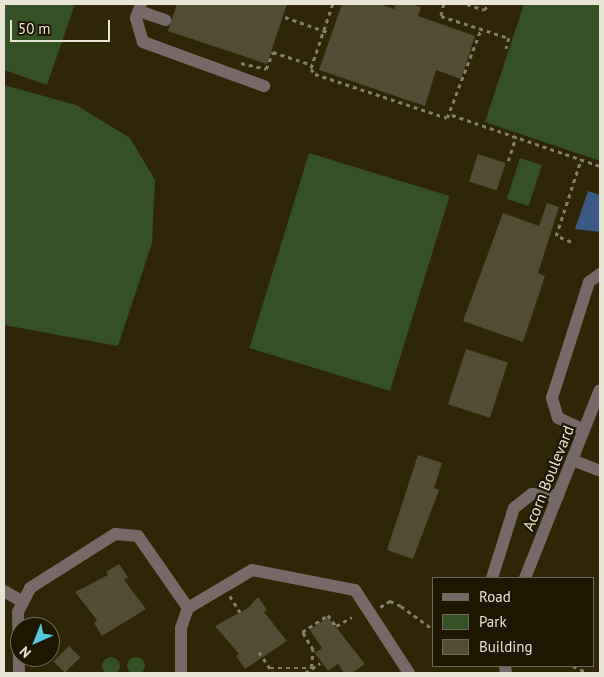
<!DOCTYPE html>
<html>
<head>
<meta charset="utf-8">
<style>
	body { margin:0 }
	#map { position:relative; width:604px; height:677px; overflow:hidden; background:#272109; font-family:"PT Sans",sans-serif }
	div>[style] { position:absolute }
	.built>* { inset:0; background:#2e2606 }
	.green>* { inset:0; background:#365025; transform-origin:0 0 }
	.round { border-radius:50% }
	.water>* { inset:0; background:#3c5984 }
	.building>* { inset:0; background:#534c34; transform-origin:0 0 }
	.path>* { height:2.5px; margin-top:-1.25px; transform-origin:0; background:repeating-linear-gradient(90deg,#847f6c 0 4px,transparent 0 8px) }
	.minor>* { height:12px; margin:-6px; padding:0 6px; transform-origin:6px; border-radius:6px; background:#766968 }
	span { translate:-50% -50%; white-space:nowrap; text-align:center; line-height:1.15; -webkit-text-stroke:4.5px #1d1702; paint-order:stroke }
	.street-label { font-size:16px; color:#e7e3d5 }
	.frame { position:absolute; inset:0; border:5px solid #e7e3d5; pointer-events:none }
	.legend { position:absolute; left:432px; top:577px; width:162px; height:90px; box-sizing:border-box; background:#1d1702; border:1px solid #6e6956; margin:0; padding:6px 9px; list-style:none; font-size:15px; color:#e7e3d5 }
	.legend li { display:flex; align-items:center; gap:10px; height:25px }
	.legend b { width:25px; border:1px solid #6e6956 }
	.north { position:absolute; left:10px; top:617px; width:50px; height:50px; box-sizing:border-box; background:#1d1702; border:1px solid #6e6956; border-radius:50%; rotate:224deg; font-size:14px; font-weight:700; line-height:20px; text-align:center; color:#e7e3d5 }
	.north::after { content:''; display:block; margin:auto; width:18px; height:22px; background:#56c9e1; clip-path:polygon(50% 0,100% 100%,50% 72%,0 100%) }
	.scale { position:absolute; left:10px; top:20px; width:100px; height:22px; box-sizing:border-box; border:2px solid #e7e3d5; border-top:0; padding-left:6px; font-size:15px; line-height:18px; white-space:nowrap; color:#e7e3d5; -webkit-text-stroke:4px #1d1702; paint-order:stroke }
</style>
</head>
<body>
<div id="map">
	<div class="built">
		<div style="clip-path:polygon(evenodd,4px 4px,600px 4px,600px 673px,4px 673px,4px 4px,433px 578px,593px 578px,593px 666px,433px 666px,433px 578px,4px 4px,20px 627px,50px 627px,50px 657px,20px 657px,20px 627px)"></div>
	</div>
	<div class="green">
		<div style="clip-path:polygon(4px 4px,75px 4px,47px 85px,4px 70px)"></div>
		<div style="clip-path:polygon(524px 4px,600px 4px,600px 161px,485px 122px)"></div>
		<div style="clip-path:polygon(4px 85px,76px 105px,130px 138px,155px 180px,152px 243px,118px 346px,4px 325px)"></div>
		<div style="left:309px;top:153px;width:147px;height:204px;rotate:17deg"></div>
		<div style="left:520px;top:158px;width:23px;height:43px;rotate:18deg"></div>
		<div class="round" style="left:102px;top:657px;width:18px;height:18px"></div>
		<div class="round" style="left:127px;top:657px;width:18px;height:18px"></div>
	</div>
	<div class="water">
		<div style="clip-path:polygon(588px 191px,600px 195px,600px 232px,575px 229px)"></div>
	</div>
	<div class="building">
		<div style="clip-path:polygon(177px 4px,287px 4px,267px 64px,168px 31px)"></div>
		<div style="clip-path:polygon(342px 4px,380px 4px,394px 9px,396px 4px,411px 4px,421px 7px,418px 16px,475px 36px,461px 79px,436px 70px,425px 106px,319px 70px)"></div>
		<div style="left:478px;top:154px;width:29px;height:29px;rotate:18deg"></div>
		<div style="clip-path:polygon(547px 203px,559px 207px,538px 273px,545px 276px,523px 342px,463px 321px,503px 213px,539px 226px)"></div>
		<div style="left:466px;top:349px;width:44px;height:58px;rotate:18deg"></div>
		<div style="clip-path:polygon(418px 455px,442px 463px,434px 488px,439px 490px,413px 559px,387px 550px)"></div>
		<div style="clip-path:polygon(119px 564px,128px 577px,124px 580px,146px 609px,102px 636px,94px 623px,97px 620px,75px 592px,108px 575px,106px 572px)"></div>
		<div style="clip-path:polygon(258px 597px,267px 610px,264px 612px,287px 641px,245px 669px,236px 656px,239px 654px,215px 626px,248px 608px)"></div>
		<div style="clip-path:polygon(328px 617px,365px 664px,352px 673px,344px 673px,338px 664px,328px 671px,315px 653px,322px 648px,310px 630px)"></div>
		<div style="left:69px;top:646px;width:16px;height:22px;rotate:45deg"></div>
	</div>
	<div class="path">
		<div style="left:333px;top:4px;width:69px;rotate:108.7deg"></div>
		<div style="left:311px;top:69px;width:6px;rotate:51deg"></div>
		<div style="left:315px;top:74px;width:139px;rotate:18.4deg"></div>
		<div style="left:447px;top:118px;width:95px;rotate:-69.1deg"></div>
		<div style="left:444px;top:4px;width:12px;rotate:104deg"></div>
		<div style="left:441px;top:16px;width:71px;rotate:17.9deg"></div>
		<div style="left:509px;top:38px;width:11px;rotate:105deg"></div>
		<div style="left:467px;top:4px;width:18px;rotate:19deg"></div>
		<div style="left:484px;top:10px;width:8px;rotate:-50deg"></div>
		<div style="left:285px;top:17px;width:45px;rotate:19.7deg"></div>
		<div style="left:241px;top:63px;width:26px;rotate:13deg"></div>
		<div style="left:266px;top:69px;width:18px;rotate:-68deg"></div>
		<div style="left:273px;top:52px;width:41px;rotate:18.4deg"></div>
		<div style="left:452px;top:115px;width:157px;rotate:19deg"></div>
		<div style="left:508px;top:161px;width:25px;rotate:-72deg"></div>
		<div style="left:571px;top:242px;width:16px;rotate:-158deg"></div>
		<div style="left:556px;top:236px;width:81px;rotate:-72deg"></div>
		<div style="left:230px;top:596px;width:19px;rotate:58deg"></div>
		<div style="left:380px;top:607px;width:12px;rotate:-31deg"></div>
		<div style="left:390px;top:601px;width:12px;rotate:24deg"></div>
		<div style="left:401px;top:606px;width:39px;rotate:36deg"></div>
		<div style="left:259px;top:652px;width:25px;rotate:56deg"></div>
		<div style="left:573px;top:666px;width:17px;rotate:25deg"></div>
		<div style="left:270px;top:668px;width:41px"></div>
		<div style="left:311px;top:668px;width:18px;rotate:-84deg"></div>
		<div style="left:313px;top:650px;width:21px;rotate:-121deg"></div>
		<div style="left:302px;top:632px;width:31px;rotate:-33deg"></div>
		<div style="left:328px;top:615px;width:14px;rotate:54deg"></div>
		<div style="left:336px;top:626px;width:18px;rotate:-29deg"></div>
		<div style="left:305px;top:673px;width:18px;rotate:-34deg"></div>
	</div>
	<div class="minor">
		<div style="left:141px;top:4px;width:15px;rotate:110deg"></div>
		<div style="left:136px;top:18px;width:25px;rotate:74deg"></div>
		<div style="left:143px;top:42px;width:129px;rotate:20deg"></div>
		<div style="left:139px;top:11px;width:28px;rotate:19deg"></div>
		<div style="left:584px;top:430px;width:29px;rotate:-155deg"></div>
		<div style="left:558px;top:418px;width:21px;rotate:-107deg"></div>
		<div style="left:552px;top:398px;width:122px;rotate:-72.3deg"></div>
		<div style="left:589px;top:282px;width:14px;rotate:-36deg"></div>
		<div style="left:572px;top:460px;width:30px;rotate:21deg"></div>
		<div style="left:492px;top:578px;width:73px;rotate:-72.6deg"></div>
		<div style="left:514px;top:508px;width:23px;rotate:-38deg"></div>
		<div style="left:532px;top:494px;width:26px;rotate:4deg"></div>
		<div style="left:525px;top:578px;width:202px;rotate:-68.3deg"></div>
		<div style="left:4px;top:591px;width:22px;rotate:30deg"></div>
		<div style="left:505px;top:666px;width:7px;rotate:82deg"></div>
		<div style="left:19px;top:673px;width:61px;rotate:-90.9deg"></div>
		<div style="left:18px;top:612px;width:27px;rotate:-63deg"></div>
		<div style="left:30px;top:588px;width:101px;rotate:-32.4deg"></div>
		<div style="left:115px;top:534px;width:23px;rotate:5deg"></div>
		<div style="left:138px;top:536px;width:88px;rotate:55.2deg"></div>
		<div style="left:188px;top:608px;width:74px;rotate:-30.7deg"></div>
		<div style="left:252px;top:570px;width:105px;rotate:11deg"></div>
		<div style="left:355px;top:590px;width:99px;rotate:57deg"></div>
		<div style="left:181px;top:673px;width:45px;rotate:-90deg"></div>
		<div style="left:181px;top:628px;width:21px;rotate:-71deg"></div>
	</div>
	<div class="street-label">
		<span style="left:548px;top:478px;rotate:-68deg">Acorn Boulevard</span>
	</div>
	<div class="frame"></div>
	<ul class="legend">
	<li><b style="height:6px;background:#766968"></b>Road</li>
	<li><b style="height:14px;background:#365025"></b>Park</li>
	<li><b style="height:14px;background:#534c34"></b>Building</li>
	</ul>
	<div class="north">N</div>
	<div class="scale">50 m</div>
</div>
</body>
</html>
